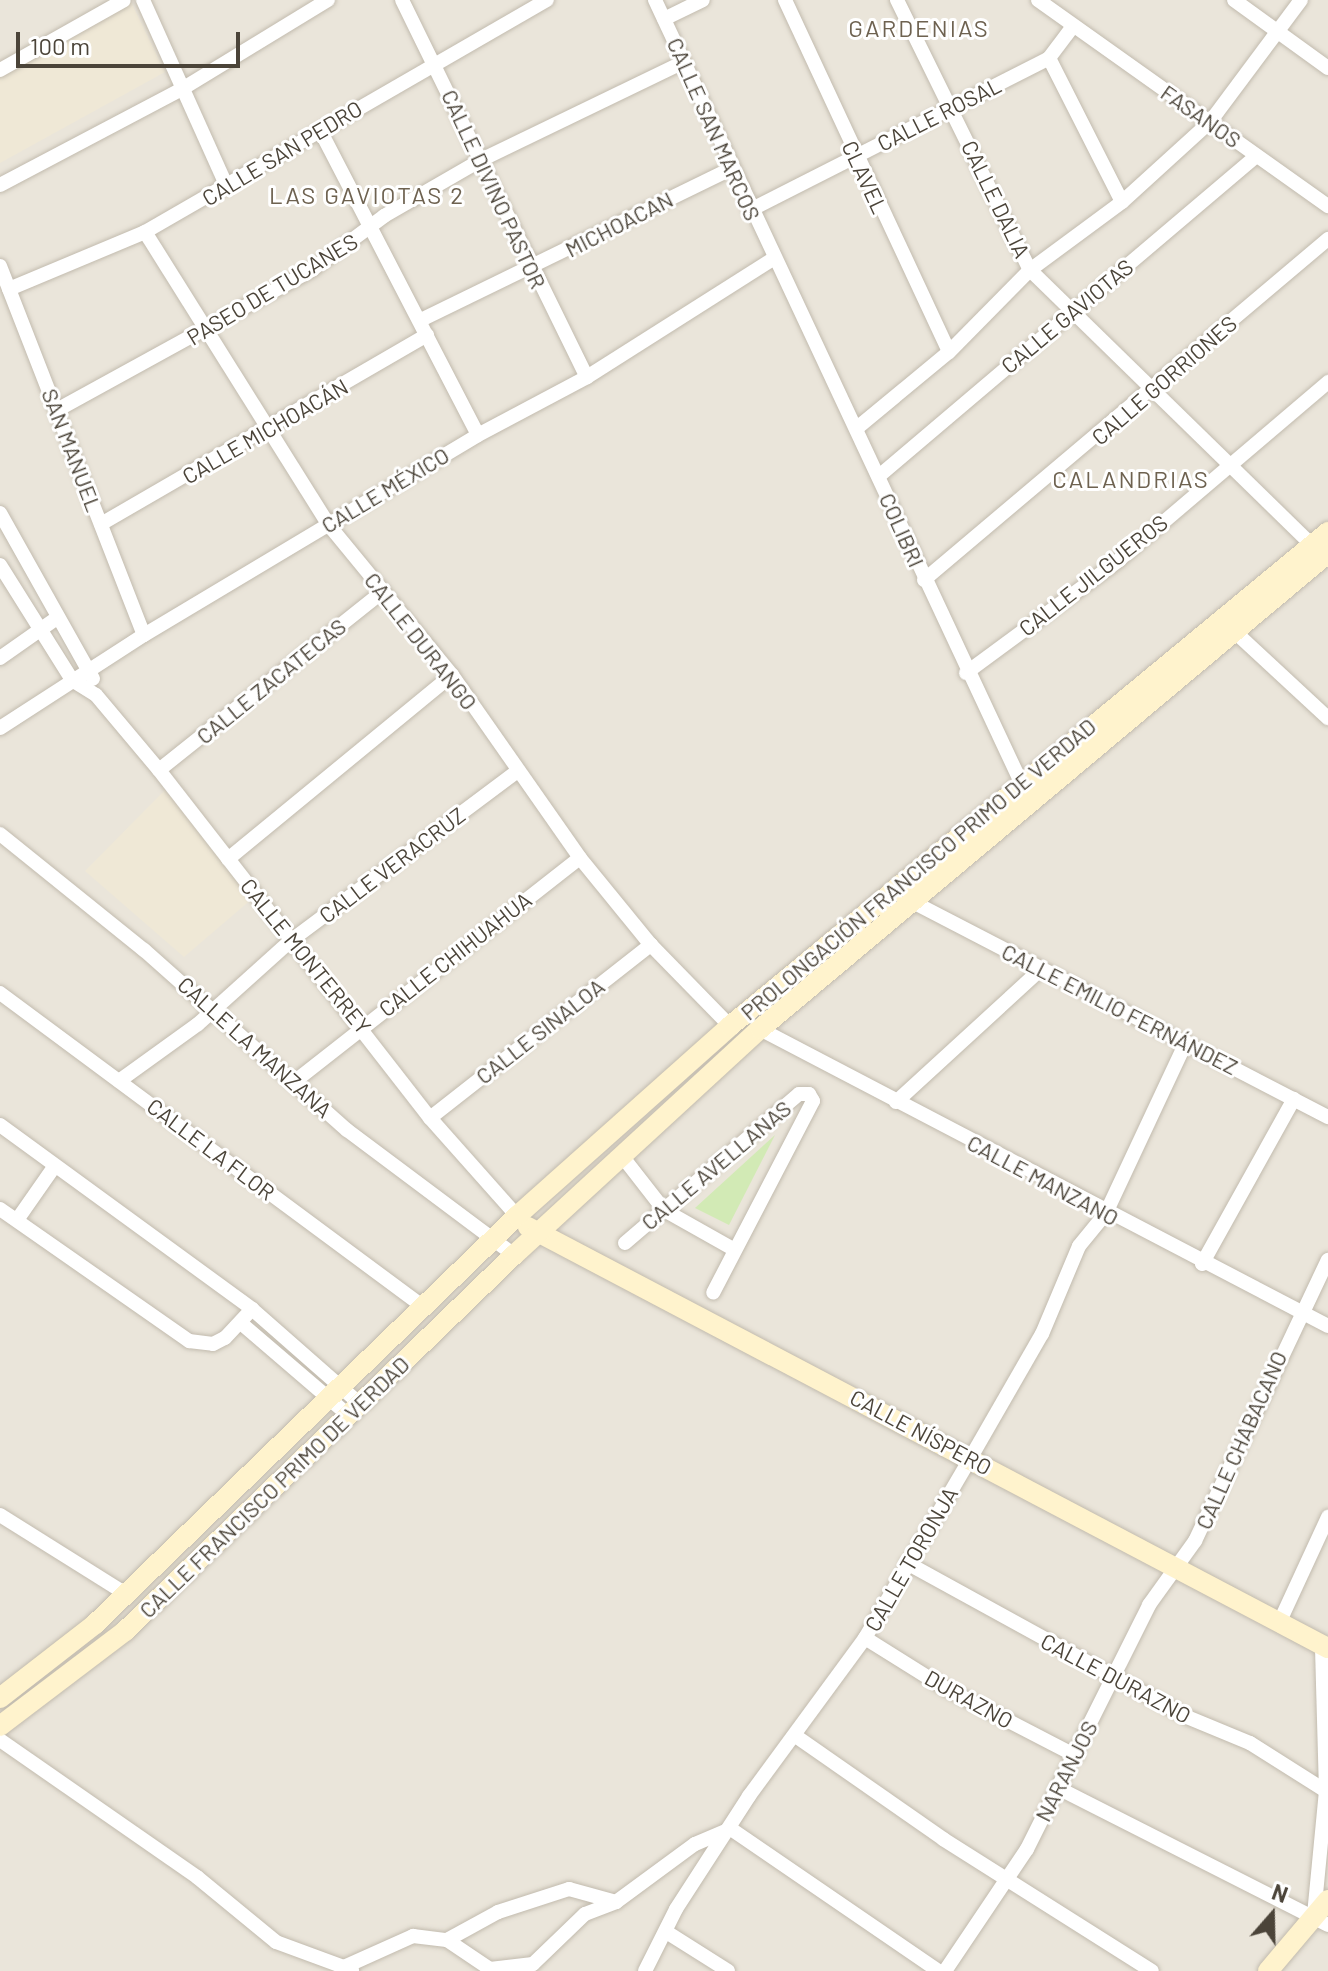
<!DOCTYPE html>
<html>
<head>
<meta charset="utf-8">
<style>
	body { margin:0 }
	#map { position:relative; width:1328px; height:1971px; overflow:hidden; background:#f6f3ec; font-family:Barlow,sans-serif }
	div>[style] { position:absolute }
	.residential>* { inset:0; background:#eae5da; transform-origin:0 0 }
	.education>* { inset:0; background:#efe8d6 }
	.green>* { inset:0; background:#d2eab5 }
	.roads { filter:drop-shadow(0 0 2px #c2bbae) drop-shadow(0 0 2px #c2bbae) }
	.street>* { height:14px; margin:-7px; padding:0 7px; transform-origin:7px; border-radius:7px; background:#fff }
	.secondary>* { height:20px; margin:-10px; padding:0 10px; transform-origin:10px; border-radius:10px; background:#fff3cd }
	span { translate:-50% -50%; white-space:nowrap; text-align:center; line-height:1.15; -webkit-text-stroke:6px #fff; paint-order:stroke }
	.street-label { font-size:22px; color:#4b4439 }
	.neighbourhood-label { font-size:24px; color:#6e6250; letter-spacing:2px }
	.north { position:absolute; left:1232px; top:1875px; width:80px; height:80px; -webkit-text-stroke:6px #fff; paint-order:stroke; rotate:20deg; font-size:22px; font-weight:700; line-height:32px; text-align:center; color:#4b4439 }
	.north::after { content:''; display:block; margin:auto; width:28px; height:36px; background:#4b4439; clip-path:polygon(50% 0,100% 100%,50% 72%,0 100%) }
	.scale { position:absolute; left:16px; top:32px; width:224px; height:36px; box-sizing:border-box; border:4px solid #4b4439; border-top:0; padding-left:10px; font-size:24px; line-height:28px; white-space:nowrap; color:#4b4439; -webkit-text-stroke:6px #fff; paint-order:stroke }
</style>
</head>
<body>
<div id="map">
	<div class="residential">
		<div style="left:0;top:0;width:1328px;height:1971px"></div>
	</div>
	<div class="education">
		<div style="clip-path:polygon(130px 0,165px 72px,0 163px,0 73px)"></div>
		<div style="clip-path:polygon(165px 790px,253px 898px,184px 957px,85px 871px)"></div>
	</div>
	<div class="green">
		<div style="clip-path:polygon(775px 1135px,729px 1225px,695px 1208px)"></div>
	</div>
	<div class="roads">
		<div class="street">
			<div style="left:143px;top:0;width:205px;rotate:65.8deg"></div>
			<div style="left:402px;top:0;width:420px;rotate:63.9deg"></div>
			<div style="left:655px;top:0;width:875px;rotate:64.93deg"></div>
			<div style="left:785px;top:0;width:388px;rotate:65deg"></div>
			<div style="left:897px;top:0;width:301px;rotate:63.8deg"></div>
			<div style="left:1030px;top:270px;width:404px;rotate:44.3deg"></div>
			<div style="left:1038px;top:0;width:356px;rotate:35.4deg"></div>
			<div style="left:1234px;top:0;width:116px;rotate:35.9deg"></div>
			<div style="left:664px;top:19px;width:43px;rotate:-26deg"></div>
			<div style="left:1049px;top:58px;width:161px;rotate:63.1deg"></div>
			<div style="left:0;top:70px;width:142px;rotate:-29.4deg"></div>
			<div style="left:321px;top:132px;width:341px;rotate:62.6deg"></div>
			<div style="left:0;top:185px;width:206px;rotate:-27.8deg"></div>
			<div style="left:182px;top:89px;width:171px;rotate:-31.4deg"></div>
			<div style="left:750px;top:210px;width:335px;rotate:-26.9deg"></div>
			<div style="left:1049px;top:58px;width:40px;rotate:-53deg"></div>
			<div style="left:145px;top:232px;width:345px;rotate:57.9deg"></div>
			<div style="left:328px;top:524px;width:195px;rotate:50.6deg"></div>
			<div style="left:452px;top:675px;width:223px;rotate:55deg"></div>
			<div style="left:580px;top:858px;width:112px;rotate:50.8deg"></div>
			<div style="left:651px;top:945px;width:113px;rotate:45.7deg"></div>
			<div style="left:0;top:266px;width:396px;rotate:68.7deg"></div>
			<div style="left:9px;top:289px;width:147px;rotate:-22.7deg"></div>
			<div style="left:145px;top:232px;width:464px;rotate:-30deg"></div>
			<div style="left:421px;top:320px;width:344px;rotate:-26deg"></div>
			<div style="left:57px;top:410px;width:292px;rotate:-28.8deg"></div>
			<div style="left:313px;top:269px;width:89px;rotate:-36.7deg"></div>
			<div style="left:384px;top:216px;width:112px;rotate:-30deg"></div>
			<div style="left:481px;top:160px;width:225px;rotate:-25.8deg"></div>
			<div style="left:857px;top:428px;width:119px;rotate:-39.6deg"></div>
			<div style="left:949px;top:352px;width:115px;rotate:-45.4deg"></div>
			<div style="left:1030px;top:270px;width:114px;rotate:-36.5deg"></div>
			<div style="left:1122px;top:202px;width:119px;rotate:-42.3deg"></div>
			<div style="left:1210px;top:122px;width:152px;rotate:-53.3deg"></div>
			<div style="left:879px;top:476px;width:494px;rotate:-40.3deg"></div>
			<div style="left:0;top:513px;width:190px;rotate:60.7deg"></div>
			<div style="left:101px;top:524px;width:377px;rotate:-30.1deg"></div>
			<div style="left:0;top:565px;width:136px;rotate:57.9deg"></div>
			<div style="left:72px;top:680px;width:28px;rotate:32deg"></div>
			<div style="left:96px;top:695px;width:98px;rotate:50deg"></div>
			<div style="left:159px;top:770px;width:441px;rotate:52.1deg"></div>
			<div style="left:430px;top:1118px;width:131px;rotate:48.4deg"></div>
			<div style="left:924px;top:580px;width:529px;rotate:-40.17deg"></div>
			<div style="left:1235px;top:632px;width:127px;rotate:42.8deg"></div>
			<div style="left:0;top:658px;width:70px;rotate:-35.1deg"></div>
			<div style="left:966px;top:673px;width:190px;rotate:-36.4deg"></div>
			<div style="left:1119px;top:560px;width:275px;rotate:-40.4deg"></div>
			<div style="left:0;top:728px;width:171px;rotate:-32.9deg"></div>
			<div style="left:144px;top:635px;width:389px;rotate:-30.9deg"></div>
			<div style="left:478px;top:435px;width:123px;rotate:-28deg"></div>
			<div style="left:587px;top:377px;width:220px;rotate:-32.4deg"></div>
			<div style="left:159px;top:770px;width:287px;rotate:-38.6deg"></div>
			<div style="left:0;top:834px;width:185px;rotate:38.9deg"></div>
			<div style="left:144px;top:950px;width:271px;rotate:41.6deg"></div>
			<div style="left:347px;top:1130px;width:209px;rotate:36.8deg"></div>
			<div style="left:228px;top:859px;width:290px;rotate:-39.4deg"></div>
			<div style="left:911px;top:901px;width:470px;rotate:27.4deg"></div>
			<div style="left:0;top:993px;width:525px;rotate:36.56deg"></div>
			<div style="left:760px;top:1029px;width:641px;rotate:27.6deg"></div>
			<div style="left:119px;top:1081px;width:97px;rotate:-35.8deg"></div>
			<div style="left:198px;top:1024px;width:122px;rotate:-42deg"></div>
			<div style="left:289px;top:942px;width:284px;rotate:-36.8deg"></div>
			<div style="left:294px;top:1082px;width:363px;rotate:-38.1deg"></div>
			<div style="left:896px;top:1102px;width:197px;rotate:-42.5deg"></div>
			<div style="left:430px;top:1118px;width:281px;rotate:-38.1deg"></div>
			<div style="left:0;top:1125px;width:312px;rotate:36.1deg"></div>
			<div style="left:252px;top:1309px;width:142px;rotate:41.3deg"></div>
			<div style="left:622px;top:1156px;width:68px;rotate:52.1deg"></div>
			<div style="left:664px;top:1210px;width:81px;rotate:29.4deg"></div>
			<div style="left:0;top:1209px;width:231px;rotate:34.9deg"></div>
			<div style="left:189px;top:1341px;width:24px;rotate:7deg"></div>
			<div style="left:213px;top:1344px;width:13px;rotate:-27deg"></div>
			<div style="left:225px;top:1338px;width:40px;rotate:-47deg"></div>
			<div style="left:17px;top:1220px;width:65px;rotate:-55.1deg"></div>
			<div style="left:625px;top:1243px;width:229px;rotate:-40.6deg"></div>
			<div style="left:799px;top:1094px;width:10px"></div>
			<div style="left:809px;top:1094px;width:8px;rotate:60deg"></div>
			<div style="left:813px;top:1101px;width:216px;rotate:117.5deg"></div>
			<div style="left:1202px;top:1264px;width:189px;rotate:-60.9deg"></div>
			<div style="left:242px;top:1324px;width:140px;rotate:40.6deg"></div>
			<div style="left:0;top:1515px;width:149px;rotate:32.1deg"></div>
			<div style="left:907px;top:1563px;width:320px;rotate:28.8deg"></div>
			<div style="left:1187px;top:1717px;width:68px;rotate:22.4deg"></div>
			<div style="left:1250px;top:1743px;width:90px;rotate:32.3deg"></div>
			<div style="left:1280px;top:1621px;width:115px;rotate:-65.2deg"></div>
			<div style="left:865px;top:1638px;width:94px;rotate:32deg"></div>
			<div style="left:945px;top:1688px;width:148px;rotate:27.4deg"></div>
			<div style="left:797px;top:1737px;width:178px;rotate:34.9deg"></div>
			<div style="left:943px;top:1839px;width:247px;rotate:32.3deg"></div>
			<div style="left:0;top:1740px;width:240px;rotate:34.8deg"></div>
			<div style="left:197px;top:1877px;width:102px;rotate:39.4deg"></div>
			<div style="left:276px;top:1942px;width:81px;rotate:20.2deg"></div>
			<div style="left:1058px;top:1788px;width:303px;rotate:26.9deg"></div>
			<div style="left:1314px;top:1915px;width:125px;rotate:-84.5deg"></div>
			<div style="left:1326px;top:1791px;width:147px;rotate:-91.6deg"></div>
			<div style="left:668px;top:1933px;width:71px;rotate:32.3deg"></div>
			<div style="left:447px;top:1940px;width:55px;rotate:34deg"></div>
			<div style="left:344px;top:1967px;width:76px;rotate:-24.2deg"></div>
			<div style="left:413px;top:1936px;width:34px;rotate:7deg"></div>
			<div style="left:447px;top:1940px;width:58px;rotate:-28.8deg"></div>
			<div style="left:498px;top:1912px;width:75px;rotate:-17.9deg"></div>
			<div style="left:569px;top:1889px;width:49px;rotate:15.5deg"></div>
			<div style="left:616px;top:1902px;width:98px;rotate:-36.3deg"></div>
			<div style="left:695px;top:1844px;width:39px;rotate:-23deg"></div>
			<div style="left:731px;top:1829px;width:251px;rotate:34.4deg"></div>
			<div style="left:490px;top:1969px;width:43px;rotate:-6.6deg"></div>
			<div style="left:533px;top:1964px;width:72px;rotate:-43.9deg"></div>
			<div style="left:585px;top:1914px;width:33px;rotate:-21deg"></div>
			<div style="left:645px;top:1971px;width:69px;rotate:-63.4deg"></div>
			<div style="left:676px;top:1909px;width:135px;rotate:-57.1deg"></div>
			<div style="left:749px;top:1796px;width:196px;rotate:-53.7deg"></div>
			<div style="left:865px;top:1638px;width:208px;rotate:-59.6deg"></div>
			<div style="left:970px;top:1459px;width:144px;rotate:-60.1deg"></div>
			<div style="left:1042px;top:1334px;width:95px;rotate:-67.2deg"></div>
			<div style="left:1079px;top:1246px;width:43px;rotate:-50.7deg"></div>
			<div style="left:1106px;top:1213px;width:189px;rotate:-64.9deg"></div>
			<div style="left:945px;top:1971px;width:147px;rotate:-56.1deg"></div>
			<div style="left:1027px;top:1849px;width:273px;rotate:-63.4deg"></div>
			<div style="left:1149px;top:1605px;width:79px;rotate:-54.3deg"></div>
			<div style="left:1195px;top:1541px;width:311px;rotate:-64.7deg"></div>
		</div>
		<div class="secondary">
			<div style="left:528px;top:1227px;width:904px;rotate:27.76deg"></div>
			<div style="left:0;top:1698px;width:120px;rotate:-37.9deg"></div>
			<div style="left:95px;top:1624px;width:587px;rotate:-44.03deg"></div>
			<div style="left:517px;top:1216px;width:285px;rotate:-41.7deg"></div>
			<div style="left:730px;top:1026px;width:776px;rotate:-39.56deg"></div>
			<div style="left:0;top:1726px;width:157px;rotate:-37.2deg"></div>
			<div style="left:125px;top:1631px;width:541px;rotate:-44.03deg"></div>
			<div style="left:514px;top:1255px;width:334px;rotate:-42.6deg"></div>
			<div style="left:760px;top:1029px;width:741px;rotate:-39.96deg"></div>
			<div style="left:1268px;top:1971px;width:93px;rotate:-49.8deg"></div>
		</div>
	</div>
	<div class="street-label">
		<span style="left:939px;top:114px;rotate:-27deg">CALLE ROSAL</span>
		<span style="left:1201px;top:116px;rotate:35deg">FASANOS</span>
		<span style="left:714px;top:129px;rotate:66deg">CALLE SAN MARCOS</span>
		<span style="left:282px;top:153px;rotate:-31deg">CALLE SAN PEDRO</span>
		<span style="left:865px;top:177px;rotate:65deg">CLAVEL</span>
		<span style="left:494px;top:189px;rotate:65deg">CALLE DIVINO PASTOR</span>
		<span style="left:996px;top:199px;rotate:64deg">CALLE DALIA</span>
		<span style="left:619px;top:224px;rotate:-27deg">MICHOACAN</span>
		<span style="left:272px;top:289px;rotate:-31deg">PASEO DE TUCANES</span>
		<span style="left:1067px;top:316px;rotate:-40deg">CALLE GAVIOTAS</span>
		<span style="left:1164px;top:380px;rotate:-41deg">CALLE GORRIONES</span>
		<span style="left:265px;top:431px;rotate:-30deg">CALLE MICHOACÁN</span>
		<span style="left:72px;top:450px;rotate:69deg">SAN MANUEL</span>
		<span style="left:385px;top:490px;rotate:-31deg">CALLE MÉXICO</span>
		<span style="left:902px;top:530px;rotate:66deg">COLIBRI</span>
		<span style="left:1093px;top:575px;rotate:-38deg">CALLE JILGUEROS</span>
		<span style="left:421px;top:641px;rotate:52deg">CALLE DURANGO</span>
		<span style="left:271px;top:681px;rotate:-39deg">CALLE ZACATECAS</span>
		<span style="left:392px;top:865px;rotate:-37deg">CALLE VERACRUZ</span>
		<span style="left:918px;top:869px;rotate:-40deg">PROLONGACIÓN FRANCISCO PRIMO DE VERDAD</span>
		<span style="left:455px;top:954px;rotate:-38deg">CALLE CHIHUAHUA</span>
		<span style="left:306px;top:956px;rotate:51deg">CALLE MONTERREY</span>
		<span style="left:1120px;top:1009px;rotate:27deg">CALLE EMILIO FERNÁNDEZ</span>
		<span style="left:540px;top:1031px;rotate:-38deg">CALLE SINALOA</span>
		<span style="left:255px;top:1047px;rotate:42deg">CALLE LA MANZANA</span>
		<span style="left:211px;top:1149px;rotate:37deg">CALLE LA FLOR</span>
		<span style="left:716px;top:1165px;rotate:-40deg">CALLE AVELLANAS</span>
		<span style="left:1043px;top:1180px;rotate:28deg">CALLE MANZANO</span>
		<span style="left:921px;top:1432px;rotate:28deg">CALLE NÍSPERO</span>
		<span style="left:1241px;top:1440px;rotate:-66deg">CALLE CHABACANO</span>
		<span style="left:274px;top:1487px;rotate:-44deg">CALLE FRANCISCO PRIMO DE VERDAD</span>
		<span style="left:911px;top:1559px;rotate:-60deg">CALLE TORONJA</span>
		<span style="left:1116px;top:1678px;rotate:28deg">CALLE DURAZNO</span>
		<span style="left:969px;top:1699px;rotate:29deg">DURAZNO</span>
		<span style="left:1066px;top:1771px;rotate:-63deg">NARANJOS</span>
	</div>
	<div class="neighbourhood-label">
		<span style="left:919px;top:28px">GARDENIAS</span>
		<span style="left:367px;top:195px">LAS GAVIOTAS 2</span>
		<span style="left:1131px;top:479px">CALANDRIAS</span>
	</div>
	<div class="north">N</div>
	<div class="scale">100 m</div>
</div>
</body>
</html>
